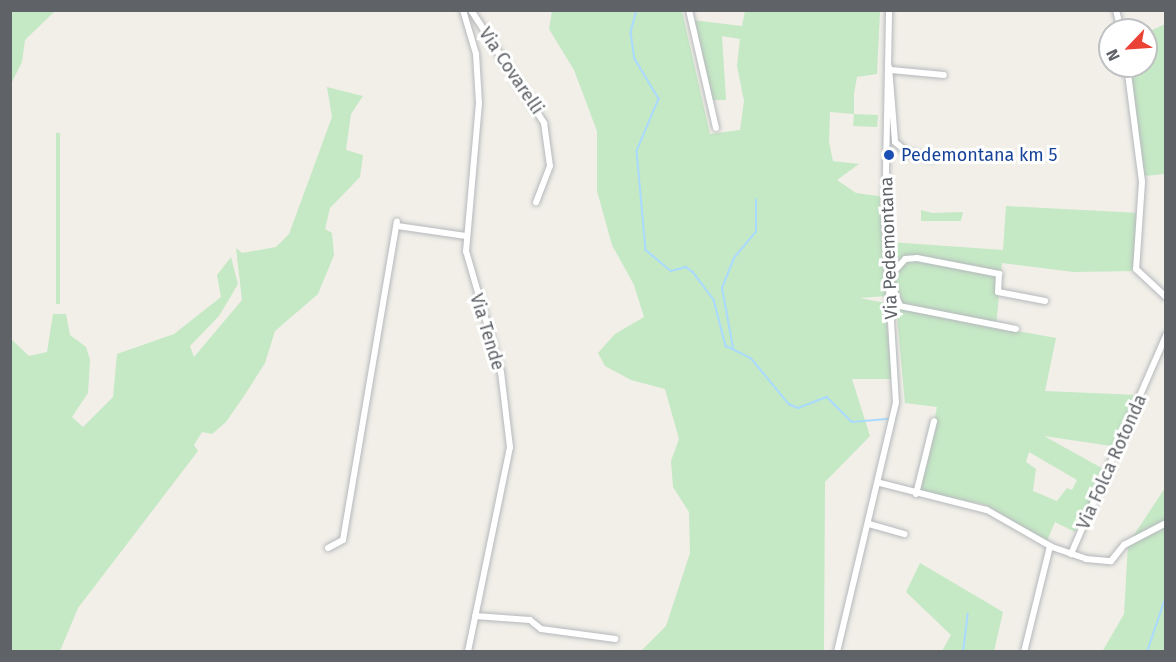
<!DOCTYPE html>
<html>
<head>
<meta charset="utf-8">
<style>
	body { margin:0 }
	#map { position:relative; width:1176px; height:662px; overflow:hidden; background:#f1efe8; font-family:"Fira Sans",sans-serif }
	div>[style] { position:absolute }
	.green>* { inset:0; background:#c5e8c5; transform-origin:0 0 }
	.stream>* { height:1.5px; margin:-0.75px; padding:0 0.75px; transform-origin:0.75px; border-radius:0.75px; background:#aadaff }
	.roads { filter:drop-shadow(0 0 2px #b5b8bc) drop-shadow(0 0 2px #b5b8bc) }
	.minor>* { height:6px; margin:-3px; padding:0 3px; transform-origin:3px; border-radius:3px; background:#fff }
	.dots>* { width:16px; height:16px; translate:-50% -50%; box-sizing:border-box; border:3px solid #fff; border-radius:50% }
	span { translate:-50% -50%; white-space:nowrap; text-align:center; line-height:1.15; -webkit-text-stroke:6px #fff; paint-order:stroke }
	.street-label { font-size:18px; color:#5f6368 }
	.transit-label { font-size:18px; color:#164399 }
	.left { translate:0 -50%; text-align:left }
	.frame { position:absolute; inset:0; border:12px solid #5f6368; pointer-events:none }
	.north { position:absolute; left:1098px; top:18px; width:60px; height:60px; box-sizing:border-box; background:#fff; border:2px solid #bfc1c3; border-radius:50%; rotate:245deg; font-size:16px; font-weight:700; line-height:24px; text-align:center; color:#5f6368 }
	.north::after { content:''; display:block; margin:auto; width:21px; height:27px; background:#ea4335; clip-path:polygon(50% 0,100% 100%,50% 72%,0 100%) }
</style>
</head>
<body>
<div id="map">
	<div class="green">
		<div style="clip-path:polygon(11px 10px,55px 11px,25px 40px,22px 62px,11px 84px)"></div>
		<div style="clip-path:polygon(765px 10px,880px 11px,877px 74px,857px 77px,854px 93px,854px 114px,878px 115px,877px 127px,853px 126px,854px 114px,830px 112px,829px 142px,833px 161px,859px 164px,837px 180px,856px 193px,885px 197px,881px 221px,886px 296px,860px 298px,885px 303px,892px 379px,852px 379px,870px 436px,825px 482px,824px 651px,641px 651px,666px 626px,690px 553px,689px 512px,673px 487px,671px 461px,679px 439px,665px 389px,631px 380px,605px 366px,598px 353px,615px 334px,644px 317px,634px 285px,612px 245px,597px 191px,597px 131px,574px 70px,549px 29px,552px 11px,682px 11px,710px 134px,740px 130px,744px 101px,737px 66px,740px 39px,722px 36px,726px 100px,711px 100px,692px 20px,742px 26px,745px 11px)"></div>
		<div style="clip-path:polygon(1165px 24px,1165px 174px,1144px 176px,1130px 66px,1146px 66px,1146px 33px)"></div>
		<div style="clip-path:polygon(327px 87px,363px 96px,351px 114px,346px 150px,363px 155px,360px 177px,330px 208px,325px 229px,332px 233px,334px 255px,318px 294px,275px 331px,265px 363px,244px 396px,226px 422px,212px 434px,202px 432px,194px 445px,198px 451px,78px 608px,60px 651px,11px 651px,11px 339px,29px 356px,47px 352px,53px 314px,66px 314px,70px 335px,86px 347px,90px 360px,88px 393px,72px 417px,83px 427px,113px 397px,117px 354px,174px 334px,221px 297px,217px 275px,231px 257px,238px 284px,219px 316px,190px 346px,194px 357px,242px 300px,236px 248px,242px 253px,276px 247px,289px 234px,332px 117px)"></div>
		<div style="left:56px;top:133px;width:4px;height:171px"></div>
		<div style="clip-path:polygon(evenodd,1006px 206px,1139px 213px,1135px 271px,1074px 272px,1002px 263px,996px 327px,1056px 338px,1045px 391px,1137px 395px,1118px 447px,1044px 436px,1107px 471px,1075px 532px,1055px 522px,1047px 541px,986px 505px,919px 491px,937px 407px,905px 403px,890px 242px,1003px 250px,1006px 206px,1029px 452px,1077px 480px,1072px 490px,1067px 488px,1057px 501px,1033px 491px,1036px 469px,1026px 462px,1029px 452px)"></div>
		<div style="clip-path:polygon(921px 210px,932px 213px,963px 212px,961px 221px,921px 221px)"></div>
		<div style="clip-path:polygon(1165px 488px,1165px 651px,1102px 652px,1124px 614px,1128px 544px)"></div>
		<div style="clip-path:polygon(920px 563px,1003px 612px,994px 651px,942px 651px,951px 635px,906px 592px)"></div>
	</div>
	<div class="stream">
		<div style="left:637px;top:10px;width:23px;rotate:105deg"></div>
		<div style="left:631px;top:32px;width:27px;rotate:82deg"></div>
		<div style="left:635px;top:59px;width:47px;rotate:59deg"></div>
		<div style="left:659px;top:99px;width:56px;rotate:112.9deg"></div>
		<div style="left:637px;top:151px;width:99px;rotate:84.8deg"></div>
		<div style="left:646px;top:250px;width:33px;rotate:40deg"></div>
		<div style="left:671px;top:271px;width:16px;rotate:-15deg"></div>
		<div style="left:686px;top:267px;width:9px;rotate:36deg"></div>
		<div style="left:693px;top:272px;width:35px;rotate:53deg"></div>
		<div style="left:714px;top:300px;width:48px;rotate:75.4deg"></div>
		<div style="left:726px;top:346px;width:28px;rotate:26deg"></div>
		<div style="left:751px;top:358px;width:60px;rotate:50.4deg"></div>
		<div style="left:789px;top:404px;width:10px;rotate:24deg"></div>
		<div style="left:798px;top:408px;width:31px;rotate:-21deg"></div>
		<div style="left:827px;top:397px;width:35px;rotate:45deg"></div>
		<div style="left:852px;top:422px;width:37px;rotate:-5deg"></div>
		<div style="left:733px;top:348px;width:61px;rotate:-100.4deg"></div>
		<div style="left:722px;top:288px;width:32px;rotate:-68deg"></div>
		<div style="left:734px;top:258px;width:34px;rotate:-50deg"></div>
		<div style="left:756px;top:232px;width:32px;rotate:-90deg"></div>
		<div style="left:963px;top:652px;width:38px;rotate:-83deg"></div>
		<div style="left:1147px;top:652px;width:59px;rotate:-71.3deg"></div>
	</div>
	<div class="roads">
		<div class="minor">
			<div style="left:463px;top:10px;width:46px;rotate:73.5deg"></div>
			<div style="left:476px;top:54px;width:49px;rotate:86.5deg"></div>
			<div style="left:479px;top:103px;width:149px;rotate:95deg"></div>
			<div style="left:466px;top:251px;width:126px;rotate:73.9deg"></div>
			<div style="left:501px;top:372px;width:76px;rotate:83.2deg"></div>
			<div style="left:510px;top:447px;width:209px;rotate:101.6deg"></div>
			<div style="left:471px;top:10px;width:135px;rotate:57.1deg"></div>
			<div style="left:544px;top:123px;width:43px;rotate:82.1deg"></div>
			<div style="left:550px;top:166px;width:39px;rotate:111deg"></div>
			<div style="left:689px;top:10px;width:121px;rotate:77.1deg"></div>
			<div style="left:1116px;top:10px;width:21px;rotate:76deg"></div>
			<div style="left:1127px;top:66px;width:117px;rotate:82.6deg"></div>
			<div style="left:1142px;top:182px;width:87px;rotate:93.9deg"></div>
			<div style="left:1136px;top:269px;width:41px;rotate:43deg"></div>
			<div style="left:889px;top:67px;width:75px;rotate:85.4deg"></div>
			<div style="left:895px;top:142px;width:17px;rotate:40deg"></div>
			<div style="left:908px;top:153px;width:25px;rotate:12deg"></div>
			<div style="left:891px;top:70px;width:53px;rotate:5.4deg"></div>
			<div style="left:397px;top:226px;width:70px;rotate:8.2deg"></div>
			<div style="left:1016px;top:329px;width:118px;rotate:-168.8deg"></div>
			<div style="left:900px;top:306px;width:31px;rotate:-111deg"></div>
			<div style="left:889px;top:277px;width:24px;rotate:-48deg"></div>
			<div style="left:905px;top:259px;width:12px;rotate:-5deg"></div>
			<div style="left:917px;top:258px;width:84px;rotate:11deg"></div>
			<div style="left:999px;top:274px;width:18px;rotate:93deg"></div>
			<div style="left:998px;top:292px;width:48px;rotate:10.8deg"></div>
			<div style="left:880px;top:483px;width:110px;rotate:14.2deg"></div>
			<div style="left:987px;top:510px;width:75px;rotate:29.6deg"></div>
			<div style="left:1052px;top:547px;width:36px;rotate:19deg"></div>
			<div style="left:1086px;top:559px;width:25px;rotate:5deg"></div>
			<div style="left:1111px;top:561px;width:21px;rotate:-51deg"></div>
			<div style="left:1124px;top:545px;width:47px;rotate:-27.6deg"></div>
			<div style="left:916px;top:494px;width:75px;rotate:-76.1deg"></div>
			<div style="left:869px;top:524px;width:37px;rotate:16deg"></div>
			<div style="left:328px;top:548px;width:17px;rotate:-28deg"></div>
			<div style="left:343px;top:540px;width:323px;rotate:-80.4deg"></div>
			<div style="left:1071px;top:554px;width:239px;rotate:-66.5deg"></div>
			<div style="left:475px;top:616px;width:55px;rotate:4.2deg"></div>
			<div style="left:530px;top:620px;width:14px;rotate:39deg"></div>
			<div style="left:541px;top:629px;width:75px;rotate:7.7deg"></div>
			<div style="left:837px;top:652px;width:256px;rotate:-76.7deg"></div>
			<div style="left:896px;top:403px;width:180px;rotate:-93.5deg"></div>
			<div style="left:885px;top:223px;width:213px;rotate:-88.9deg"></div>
			<div style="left:1024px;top:652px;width:109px;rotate:-76.2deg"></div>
		</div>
	</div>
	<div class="dots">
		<div style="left:889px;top:155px;background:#1a4fb4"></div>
	</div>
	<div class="street-label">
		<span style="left:511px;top:71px;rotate:56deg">Via Covarelli</span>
		<span style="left:889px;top:248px;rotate:-92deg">Via Pedemontana</span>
		<span style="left:487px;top:332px;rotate:73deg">Via Tende</span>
		<span style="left:1112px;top:462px;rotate:-66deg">Via Folca Rotonda</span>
	</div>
	<div class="transit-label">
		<span class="left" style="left:901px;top:155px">Pedemontana km 5</span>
	</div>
	<div class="frame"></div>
	<div class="north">N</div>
</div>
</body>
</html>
